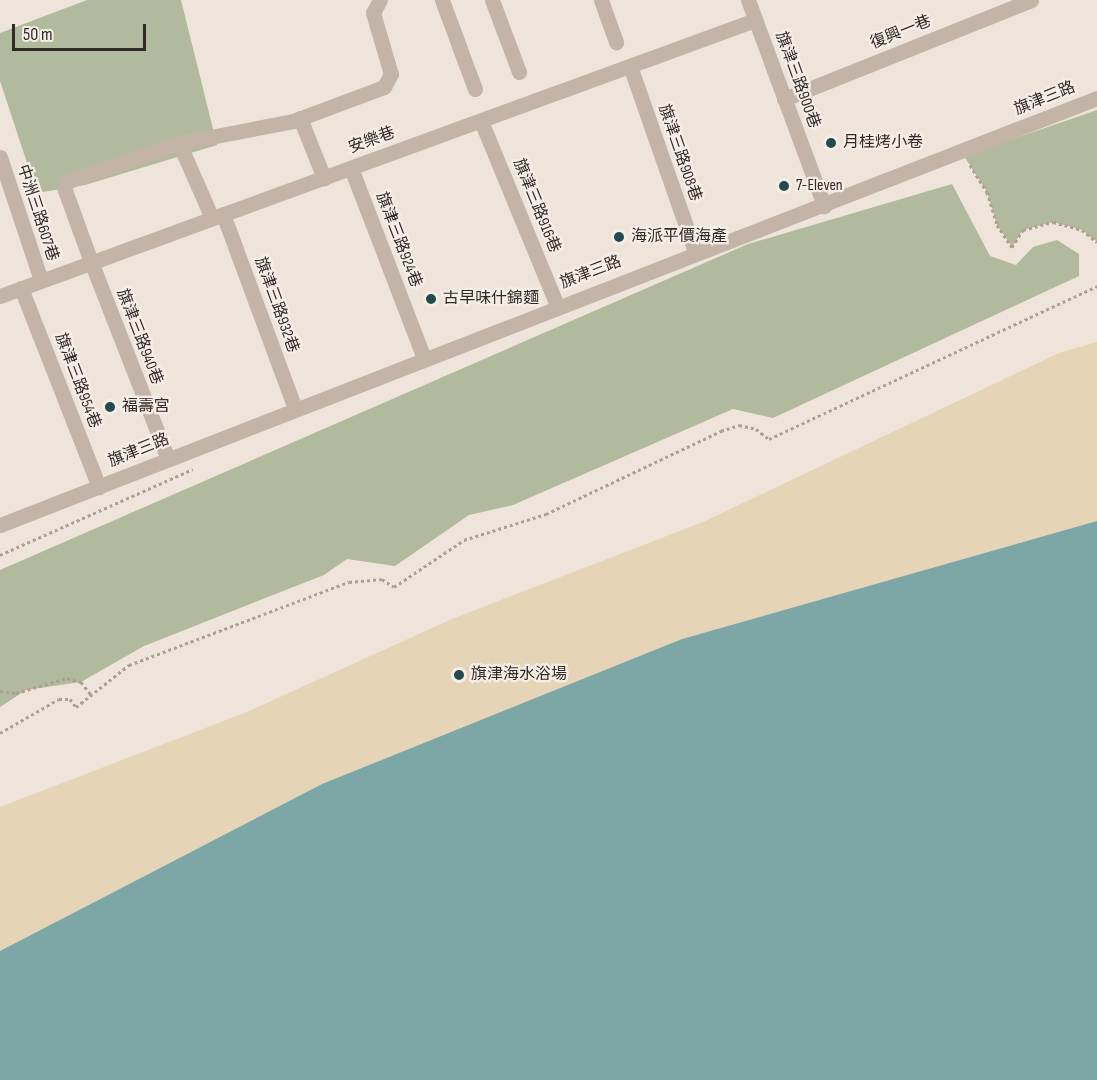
<!DOCTYPE html>
<html>
<head>
<meta charset="utf-8">
<style>
	body { margin:0 }
	#map { position:relative; width:1097px; height:1080px; overflow:hidden; background:#eee4da; font-family:"Sofia Sans Condensed","Noto Sans TC",sans-serif }
	div>[style] { position:absolute }
	.green>* { inset:0; background:#b1ba9c }
	.sand>* { inset:0; background:#e5d4b5 }
	.water>* { inset:0; background:#7da6a7 }
	.path>* { height:3px; margin-top:-1.5px; transform-origin:0; background:repeating-linear-gradient(90deg,#af9e92 0 3px,transparent 0 6px) }
	.minor>* { height:15px; margin:-7.5px; padding:0 7.5px; transform-origin:7.5px; border-radius:7.5px; background:#c4b4a8 }
	.dots>* { width:16px; height:16px; translate:-50% -50%; box-sizing:border-box; border:3px solid #f6eee6; border-radius:50% }
	span { translate:-50% -50%; white-space:nowrap; text-align:center; line-height:1.15; -webkit-text-stroke:4.5px #f6eee6; paint-order:stroke }
	.street-label { font-size:16px; color:#322a27 }
	.poi-label { font-size:16px; color:#322a27 }
	.left { translate:0 -50%; text-align:left }
	.scale { position:absolute; left:12px; top:24px; width:134px; height:27px; box-sizing:border-box; border:3px solid #322a27; border-top:0; padding-left:8px; font-size:18px; line-height:21px; white-space:nowrap; color:#322a27; -webkit-text-stroke:4px #f6eee6; paint-order:stroke }
</style>
</head>
<body>
<div id="map">
	<div class="green">
		<div style="clip-path:polygon(87px 0,181px 0,217px 145px,85px 185px,37px 193px,0 81px,0 33px)"></div>
		<div style="clip-path:polygon(1097px 110px,1097px 242px,1082px 230px,1053px 222px,1023px 230px,1012px 247px,997px 225px,987px 192px,964px 156px)"></div>
		<div style="clip-path:polygon(952px 184px,990px 256px,1016px 265px,1033px 247px,1057px 240px,1079px 254px,1079px 276px,773px 418px,733px 409px,513px 505px,469px 515px,395px 566px,347px 559px,324px 575px,144px 646px,81px 682px,26px 690px,0 707px,0 570px,748px 244px)"></div>
	</div>
	<div class="sand">
		<div style="clip-path:polygon(1097px 342px,1097px 521px,682px 639px,322px 784px,0 951px,0 807px,247px 712px,452px 619px,703px 522px,1059px 353px)"></div>
	</div>
	<div class="water">
		<div style="clip-path:polygon(1097px 521px,1097px 1080px,0 1080px,0 951px,322px 784px,682px 639px)"></div>
	</div>
	<div class="path">
		<div style="left:970px;top:165px;width:32px;rotate:58deg"></div>
		<div style="left:987px;top:192px;width:34px;rotate:73deg"></div>
		<div style="left:997px;top:225px;width:27px;rotate:56deg"></div>
		<div style="left:1012px;top:247px;width:20px;rotate:-57deg"></div>
		<div style="left:1023px;top:230px;width:31px;rotate:-15deg"></div>
		<div style="left:1053px;top:222px;width:30px;rotate:15deg"></div>
		<div style="left:1082px;top:230px;width:19px;rotate:39deg"></div>
		<div style="left:0;top:555px;width:211px;rotate:-24deg"></div>
		<div style="left:0;top:691px;width:16px;rotate:7deg"></div>
		<div style="left:16px;top:693px;width:53px;rotate:-16.4deg"></div>
		<div style="left:67px;top:678px;width:15px;rotate:16deg"></div>
		<div style="left:81px;top:682px;width:18px;rotate:52deg"></div>
		<div style="left:0;top:733px;width:68px;rotate:-30deg"></div>
		<div style="left:59px;top:699px;width:11px"></div>
		<div style="left:70px;top:699px;width:10px;rotate:53deg"></div>
		<div style="left:76px;top:707px;width:68px;rotate:-38.4deg"></div>
		<div style="left:129px;top:665px;width:235px;rotate:-20.7deg"></div>
		<div style="left:349px;top:582px;width:33px;rotate:-5deg"></div>
		<div style="left:382px;top:579px;width:14px;rotate:34deg"></div>
		<div style="left:394px;top:587px;width:84px;rotate:-33.9deg"></div>
		<div style="left:464px;top:540px;width:86px;rotate:-17.6deg"></div>
		<div style="left:546px;top:514px;width:194px;rotate:-25.4deg"></div>
		<div style="left:721px;top:431px;width:19px;rotate:-18deg"></div>
		<div style="left:739px;top:425px;width:17px;rotate:13deg"></div>
		<div style="left:756px;top:429px;width:16px;rotate:38deg"></div>
		<div style="left:769px;top:439px;width:362px;rotate:-25deg"></div>
	</div>
	<div class="minor">
		<div style="left:442px;top:0;width:95px;rotate:69.7deg"></div>
		<div style="left:492px;top:0;width:77px;rotate:69.4deg"></div>
		<div style="left:601px;top:0;width:45px;rotate:70.3deg"></div>
		<div style="left:748px;top:0;width:220px;rotate:69.7deg"></div>
		<div style="left:630px;top:66px;width:197px;rotate:70.7deg"></div>
		<div style="left:784px;top:99px;width:266px;rotate:-21.8deg"></div>
		<div style="left:300px;top:118px;width:65px;rotate:68.2deg"></div>
		<div style="left:481px;top:121px;width:199px;rotate:67.6deg"></div>
		<div style="left:179px;top:143px;width:82px;rotate:66.3deg"></div>
		<div style="left:0;top:157px;width:130px;rotate:71.6deg"></div>
		<div style="left:351px;top:168px;width:204px;rotate:69deg"></div>
		<div style="left:223px;top:214px;width:208px;rotate:69.7deg"></div>
		<div style="left:21px;top:288px;width:214px;rotate:68.6deg"></div>
		<div style="left:0;top:296px;width:804px;rotate:-20.08deg"></div>
		<div style="left:168px;top:459px;width:212px;rotate:-111.3deg"></div>
		<div style="left:91px;top:262px;width:77px;rotate:-109.9deg"></div>
		<div style="left:65px;top:190px;width:8px;rotate:-83deg"></div>
		<div style="left:66px;top:182px;width:120px;rotate:-19deg"></div>
		<div style="left:179px;top:143px;width:116px;rotate:-10.9deg"></div>
		<div style="left:293px;top:121px;width:97px;rotate:-20.5deg"></div>
		<div style="left:384px;top:87px;width:15px;rotate:-62deg"></div>
		<div style="left:391px;top:74px;width:64px;rotate:-106.4deg"></div>
		<div style="left:373px;top:13px;width:15px;rotate:-62deg"></div>
		<div style="left:0;top:525px;width:1177px;rotate:-21.27deg"></div>
	</div>
	<div class="dots">
		<div style="left:831px;top:143px;background:#224b4d"></div>
		<div style="left:784px;top:186px;background:#224b4d"></div>
		<div style="left:619px;top:237px;background:#224b4d"></div>
		<div style="left:431px;top:299px;background:#224b4d"></div>
		<div style="left:110px;top:407px;background:#224b4d"></div>
		<div style="left:459px;top:675px;background:#224b4d"></div>
	</div>
	<div class="street-label">
		<span style="left:901px;top:33px;rotate:-22deg">復興一巷</span>
		<span style="left:797px;top:80px;rotate:70deg">旗津三路900巷</span>
		<span style="left:1045px;top:99px;rotate:-22deg">旗津三路</span>
		<span style="left:372px;top:141px;rotate:-20deg">安樂巷</span>
		<span style="left:679px;top:153px;rotate:71deg">旗津三路908巷</span>
		<span style="left:536px;top:206px;rotate:68deg">旗津三路916巷</span>
		<span style="left:37px;top:213px;rotate:72deg">中洲三路607巷</span>
		<span style="left:398px;top:240px;rotate:69deg">旗津三路924巷</span>
		<span style="left:591px;top:273px;rotate:-21deg">旗津三路</span>
		<span style="left:276px;top:305px;rotate:70deg">旗津三路932巷</span>
		<span style="left:139px;top:337px;rotate:69deg">旗津三路940巷</span>
		<span style="left:77px;top:381px;rotate:69deg">旗津三路954巷</span>
		<span style="left:139px;top:451px;rotate:-22deg">旗津三路</span>
	</div>
	<div class="poi-label">
		<span class="left" style="left:843px;top:143px">月桂烤小卷</span>
		<span class="left" style="left:796px;top:186px">7-Eleven</span>
		<span class="left" style="left:631px;top:237px">海派平價海產</span>
		<span class="left" style="left:443px;top:299px">古早味什錦麵</span>
		<span class="left" style="left:122px;top:407px">福壽宮</span>
		<span class="left" style="left:471px;top:675px">旗津海水浴場</span>
	</div>
	<div class="scale">50 m</div>
</div>
</body>
</html>
